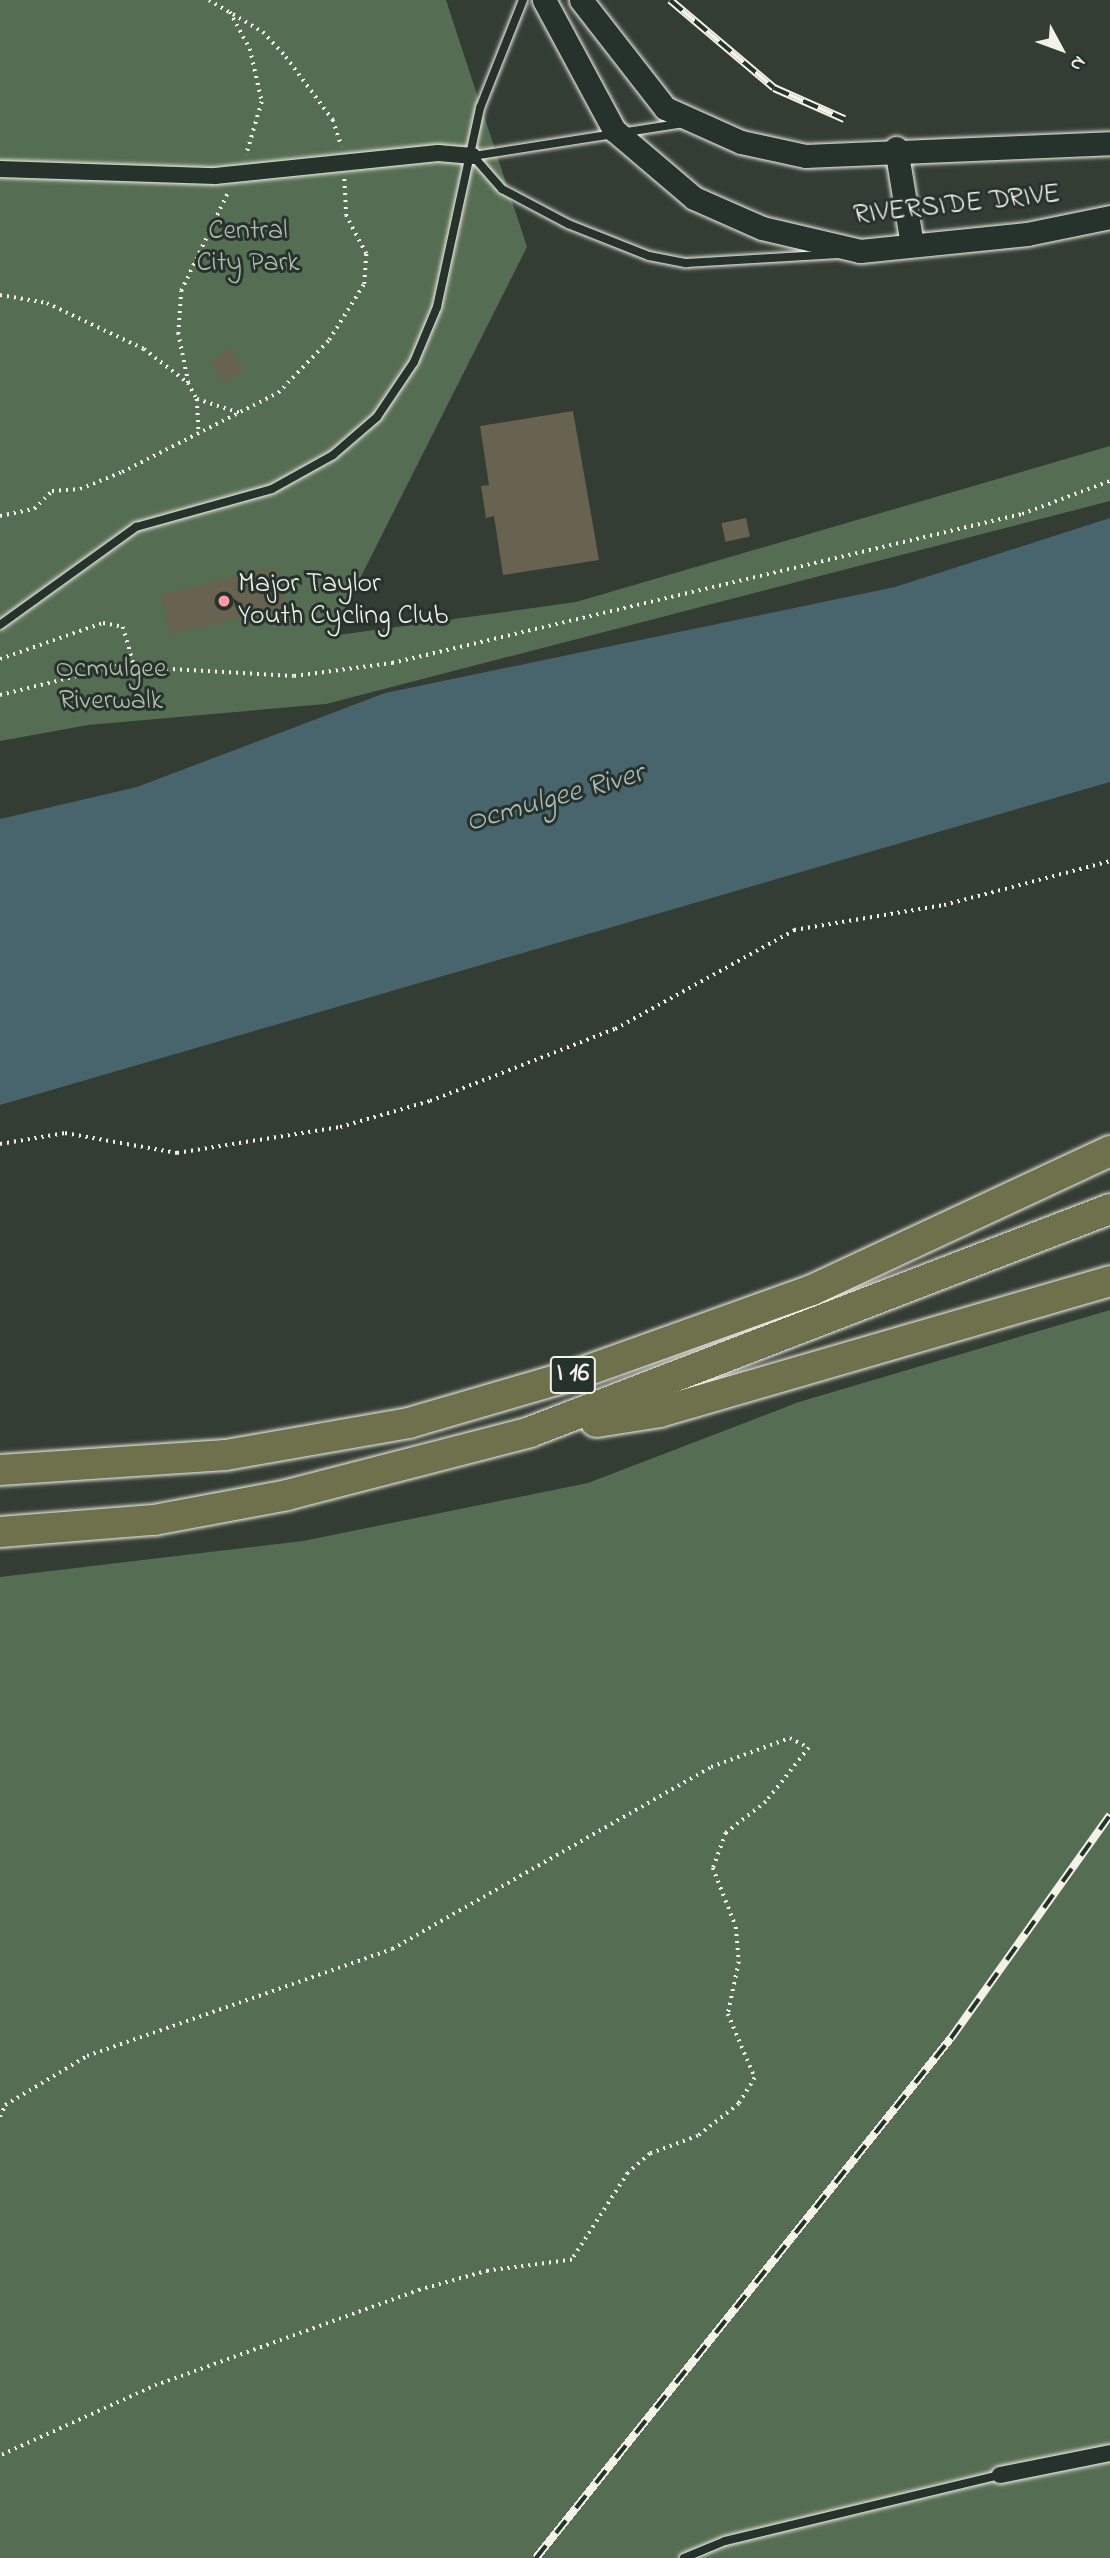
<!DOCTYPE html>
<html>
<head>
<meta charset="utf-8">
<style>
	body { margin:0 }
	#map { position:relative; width:1110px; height:2558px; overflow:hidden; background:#333d34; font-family:"Indie Flower",sans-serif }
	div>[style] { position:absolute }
	.green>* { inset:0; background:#556d52 }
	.water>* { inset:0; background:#48656e }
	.building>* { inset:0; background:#686351; transform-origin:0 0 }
	.path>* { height:3.5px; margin-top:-1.75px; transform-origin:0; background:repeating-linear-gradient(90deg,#f4f1e8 0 2px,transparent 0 7px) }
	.roads { filter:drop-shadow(0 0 2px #f4f1e8) drop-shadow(0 0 2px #f4f1e8) }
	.lane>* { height:8px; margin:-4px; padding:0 4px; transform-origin:4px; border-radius:4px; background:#26332d }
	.street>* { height:16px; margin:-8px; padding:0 8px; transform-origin:8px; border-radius:8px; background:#26332d }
	.secondary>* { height:23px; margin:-11.5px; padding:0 11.5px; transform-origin:11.5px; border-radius:11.5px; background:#26332d }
	.highway>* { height:30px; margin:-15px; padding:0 15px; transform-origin:15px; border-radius:15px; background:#6e714b }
	.rail>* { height:8px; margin-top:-4px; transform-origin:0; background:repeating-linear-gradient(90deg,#26332d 0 16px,#f4f1e8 0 32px); box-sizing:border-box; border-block:2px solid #f4f1e8 }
	.dots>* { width:19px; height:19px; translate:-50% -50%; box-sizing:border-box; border:4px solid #26332d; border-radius:50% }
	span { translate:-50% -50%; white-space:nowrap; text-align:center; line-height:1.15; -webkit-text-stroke:6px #26332d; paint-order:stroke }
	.shield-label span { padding:2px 5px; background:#26332d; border:2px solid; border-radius:5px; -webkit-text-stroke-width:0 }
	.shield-label { font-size:26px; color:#f4f1e8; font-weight:700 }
	.street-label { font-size:28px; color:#f4f1e8 }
	.park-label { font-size:28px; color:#b4bcac }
	.poi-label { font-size:28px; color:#f4f1e8 }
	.left { translate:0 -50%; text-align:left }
	.water-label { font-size:30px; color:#afb9b7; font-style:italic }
	.north { position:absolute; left:1026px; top:14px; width:70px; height:70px; -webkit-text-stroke:5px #26332d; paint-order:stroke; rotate:131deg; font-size:19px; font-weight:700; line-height:28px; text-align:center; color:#f4f1e8 }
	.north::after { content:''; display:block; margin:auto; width:24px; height:32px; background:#f4f1e8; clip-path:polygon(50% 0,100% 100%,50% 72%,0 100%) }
</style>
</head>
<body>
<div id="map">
	<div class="green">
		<div style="clip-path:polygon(0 0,446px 0,527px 247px,331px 636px,576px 602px,1110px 446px,1110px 501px,326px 704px,88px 725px,0 741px)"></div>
		<div style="clip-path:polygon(1110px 1310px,1110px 2558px,0 2558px,0 1577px,303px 1541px,588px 1483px,799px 1402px)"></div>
	</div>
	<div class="water">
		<div style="clip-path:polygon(1110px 518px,1110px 782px,0 1105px,0 819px,137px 787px,385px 693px,895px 587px)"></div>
	</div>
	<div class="building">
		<div style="left:230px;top:349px;width:25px;height:23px;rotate:56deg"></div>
		<div style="clip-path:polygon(573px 411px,599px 560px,503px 575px,494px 516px,486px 518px,481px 486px,489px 485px,480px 426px)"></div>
		<div style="left:746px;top:518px;width:19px;height:25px;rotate:78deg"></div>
		<div style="left:277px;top:566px;width:41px;height:120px;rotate:76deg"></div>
	</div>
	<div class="path">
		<div style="left:209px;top:0;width:63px;rotate:30.7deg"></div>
		<div style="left:263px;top:32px;width:34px;rotate:47deg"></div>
		<div style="left:286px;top:57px;width:79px;rotate:53.3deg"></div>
		<div style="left:333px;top:120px;width:28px;rotate:72deg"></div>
		<div style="left:230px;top:12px;width:42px;rotate:61.6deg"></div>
		<div style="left:250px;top:49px;width:54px;rotate:77.2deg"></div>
		<div style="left:262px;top:102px;width:56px;rotate:106.5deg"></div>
		<div style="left:0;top:295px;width:48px;rotate:9.7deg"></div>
		<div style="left:47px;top:303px;width:107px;rotate:25.4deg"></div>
		<div style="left:144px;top:349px;width:56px;rotate:37.7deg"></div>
		<div style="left:188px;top:383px;width:18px;rotate:61deg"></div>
		<div style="left:197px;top:399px;width:34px;rotate:87deg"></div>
		<div style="left:188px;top:383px;width:50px;rotate:-101.5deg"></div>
		<div style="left:178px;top:334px;width:43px;rotate:-86deg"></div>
		<div style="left:181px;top:291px;width:107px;rotate:-64.6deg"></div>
		<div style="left:197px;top:399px;width:48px;rotate:18.1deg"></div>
		<div style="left:0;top:516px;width:35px;rotate:-12deg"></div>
		<div style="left:34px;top:509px;width:25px;rotate:-45deg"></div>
		<div style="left:52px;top:491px;width:28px;rotate:-4deg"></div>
		<div style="left:80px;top:489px;width:45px;rotate:-22deg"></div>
		<div style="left:122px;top:472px;width:175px;rotate:-26.9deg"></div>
		<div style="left:278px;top:393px;width:74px;rotate:-46.1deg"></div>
		<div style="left:329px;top:340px;width:66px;rotate:-58deg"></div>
		<div style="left:364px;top:284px;width:30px;rotate:-86deg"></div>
		<div style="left:366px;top:254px;width:43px;rotate:-117.8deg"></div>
		<div style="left:346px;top:216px;width:37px;rotate:-93deg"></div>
		<div style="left:0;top:659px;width:109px;rotate:-19.3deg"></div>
		<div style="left:103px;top:623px;width:20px;rotate:11deg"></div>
		<div style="left:123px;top:627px;width:40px;rotate:74deg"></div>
		<div style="left:0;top:695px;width:121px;rotate:-13.9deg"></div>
		<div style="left:117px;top:666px;width:177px;rotate:3.2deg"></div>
		<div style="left:294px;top:676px;width:99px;rotate:-7.6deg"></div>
		<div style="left:392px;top:663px;width:647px;rotate:-13.31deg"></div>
		<div style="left:1022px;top:514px;width:94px;rotate:-20.6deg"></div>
		<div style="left:0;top:1144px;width:66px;rotate:-9.6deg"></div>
		<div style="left:65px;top:1133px;width:114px;rotate:10.1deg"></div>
		<div style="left:177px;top:1153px;width:165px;rotate:-9.1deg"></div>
		<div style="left:340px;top:1127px;width:94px;rotate:-16.1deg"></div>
		<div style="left:430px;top:1101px;width:199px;rotate:-21.3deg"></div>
		<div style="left:615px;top:1029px;width:205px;rotate:-28.9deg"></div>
		<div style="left:794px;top:930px;width:152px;rotate:-9.5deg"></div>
		<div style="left:944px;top:905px;width:172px;rotate:-14.8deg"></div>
		<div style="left:0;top:2117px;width:13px;rotate:-67deg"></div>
		<div style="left:5px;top:2105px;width:96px;rotate:-30.9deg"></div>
		<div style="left:87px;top:2056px;width:323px;rotate:-19.3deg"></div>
		<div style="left:392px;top:1949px;width:367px;rotate:-29.7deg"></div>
		<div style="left:711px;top:1767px;width:84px;rotate:-20.2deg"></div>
		<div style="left:790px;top:1738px;width:21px;rotate:28deg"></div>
		<div style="left:809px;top:1748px;width:69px;rotate:128.5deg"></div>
		<div style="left:766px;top:1802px;width:51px;rotate:142.2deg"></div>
		<div style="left:726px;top:1833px;width:37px;rotate:110deg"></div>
		<div style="left:713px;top:1868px;width:63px;rotate:68.7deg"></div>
		<div style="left:736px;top:1927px;width:35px;rotate:85deg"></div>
		<div style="left:739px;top:1962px;width:53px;rotate:101.9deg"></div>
		<div style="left:728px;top:2014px;width:69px;rotate:67.1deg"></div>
		<div style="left:755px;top:2078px;width:31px;rotate:122deg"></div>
		<div style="left:739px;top:2104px;width:52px;rotate:142deg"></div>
		<div style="left:698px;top:2136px;width:51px;rotate:159.4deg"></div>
		<div style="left:650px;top:2154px;width:29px;rotate:139deg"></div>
		<div style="left:628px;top:2173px;width:103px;rotate:122.8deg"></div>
		<div style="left:572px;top:2260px;width:85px;rotate:172.5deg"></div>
		<div style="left:488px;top:2271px;width:71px;rotate:164.4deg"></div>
		<div style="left:420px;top:2290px;width:280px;rotate:160.1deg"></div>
		<div style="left:157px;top:2385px;width:172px;rotate:155.7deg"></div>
	</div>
	<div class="roads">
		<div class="lane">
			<div style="left:684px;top:123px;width:214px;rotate:171.1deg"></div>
			<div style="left:473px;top:156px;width:44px;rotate:48.7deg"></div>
			<div style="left:502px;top:189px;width:75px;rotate:27.9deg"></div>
			<div style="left:568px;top:224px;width:87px;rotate:21.6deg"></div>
			<div style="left:649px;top:256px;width:38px;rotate:11deg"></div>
			<div style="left:686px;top:263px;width:153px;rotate:-3.4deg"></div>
			<div style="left:0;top:625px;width:168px;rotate:-35.8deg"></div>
			<div style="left:136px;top:527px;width:141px;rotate:-15.6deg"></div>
			<div style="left:272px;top:489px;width:70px;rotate:-29.1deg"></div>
			<div style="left:333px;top:455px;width:58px;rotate:-40.8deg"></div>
			<div style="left:377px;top:417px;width:66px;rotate:-56.1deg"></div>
			<div style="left:414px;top:362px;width:60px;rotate:-67.3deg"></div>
			<div style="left:437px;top:307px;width:204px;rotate:-77.8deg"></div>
			<div style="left:480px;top:108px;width:116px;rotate:-68.3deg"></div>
			<div style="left:684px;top:2558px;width:44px;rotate:-22.5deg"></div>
			<div style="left:725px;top:2541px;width:283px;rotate:-13.5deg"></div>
		</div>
		<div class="street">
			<div style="left:0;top:169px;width:215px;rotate:1.9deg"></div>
			<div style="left:215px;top:176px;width:224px;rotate:-5.9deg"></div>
			<div style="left:438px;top:153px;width:35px;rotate:5deg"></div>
			<div style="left:1000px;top:2475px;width:112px;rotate:-11.3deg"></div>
		</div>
		<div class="secondary">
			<div style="left:544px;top:0;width:148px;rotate:61.7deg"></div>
			<div style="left:614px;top:130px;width:105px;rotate:40.4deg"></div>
			<div style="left:694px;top:198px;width:74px;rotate:23.8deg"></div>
			<div style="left:762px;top:228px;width:101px;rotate:13.2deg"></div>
			<div style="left:860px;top:251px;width:168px;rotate:-5.8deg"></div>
			<div style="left:1027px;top:234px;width:85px;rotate:-11.6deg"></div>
			<div style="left:581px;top:0;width:137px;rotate:52.1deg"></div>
			<div style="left:665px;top:108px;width:83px;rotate:24.1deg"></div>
			<div style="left:741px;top:142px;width:66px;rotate:12.3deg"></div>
			<div style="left:805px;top:156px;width:305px;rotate:-2.4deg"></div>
			<div style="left:896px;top:148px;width:98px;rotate:80.6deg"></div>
		</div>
		<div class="highway">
			<div style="left:596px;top:1422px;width:65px;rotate:-8.9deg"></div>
			<div style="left:660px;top:1412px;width:469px;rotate:-16.2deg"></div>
			<div style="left:0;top:1470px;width:226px;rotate:-3.8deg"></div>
			<div style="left:226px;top:1455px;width:186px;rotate:-9.9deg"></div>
			<div style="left:409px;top:1423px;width:178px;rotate:-16.3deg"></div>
			<div style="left:580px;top:1373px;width:246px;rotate:-19.7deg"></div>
			<div style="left:812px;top:1290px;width:329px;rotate:-25deg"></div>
			<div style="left:0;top:1532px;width:154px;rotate:-4.5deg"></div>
			<div style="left:154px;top:1520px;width:135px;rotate:-10.6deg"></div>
			<div style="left:287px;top:1495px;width:251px;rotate:-14.5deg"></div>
			<div style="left:530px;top:1432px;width:621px;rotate:-21.03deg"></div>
		</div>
	</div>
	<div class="rail">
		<div style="left:670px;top:0;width:136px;rotate:40.2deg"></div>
		<div style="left:774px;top:88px;width:77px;rotate:23.9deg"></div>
		<div style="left:536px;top:2558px;width:665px;rotate:-51.41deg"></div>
		<div style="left:951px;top:2038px;width:274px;rotate:-54.5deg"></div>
	</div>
	<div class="dots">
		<div style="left:224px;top:601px;background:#ff9aa2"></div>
	</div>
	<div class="shield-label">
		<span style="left:573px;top:1375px">I 16</span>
	</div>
	<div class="street-label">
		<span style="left:957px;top:206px;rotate:-6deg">RIVERSIDE DRIVE</span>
	</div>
	<div class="park-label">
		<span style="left:248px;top:248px">Central<br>City Park</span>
		<span style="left:111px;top:686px">Ocmulgee<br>Riverwalk</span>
	</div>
	<div class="poi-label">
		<span class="left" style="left:238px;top:601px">Major Taylor<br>Youth Cycling Club</span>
	</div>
	<div class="water-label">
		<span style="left:555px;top:799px;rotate:-16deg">Ocmulgee River</span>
	</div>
	<div class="north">N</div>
</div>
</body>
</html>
